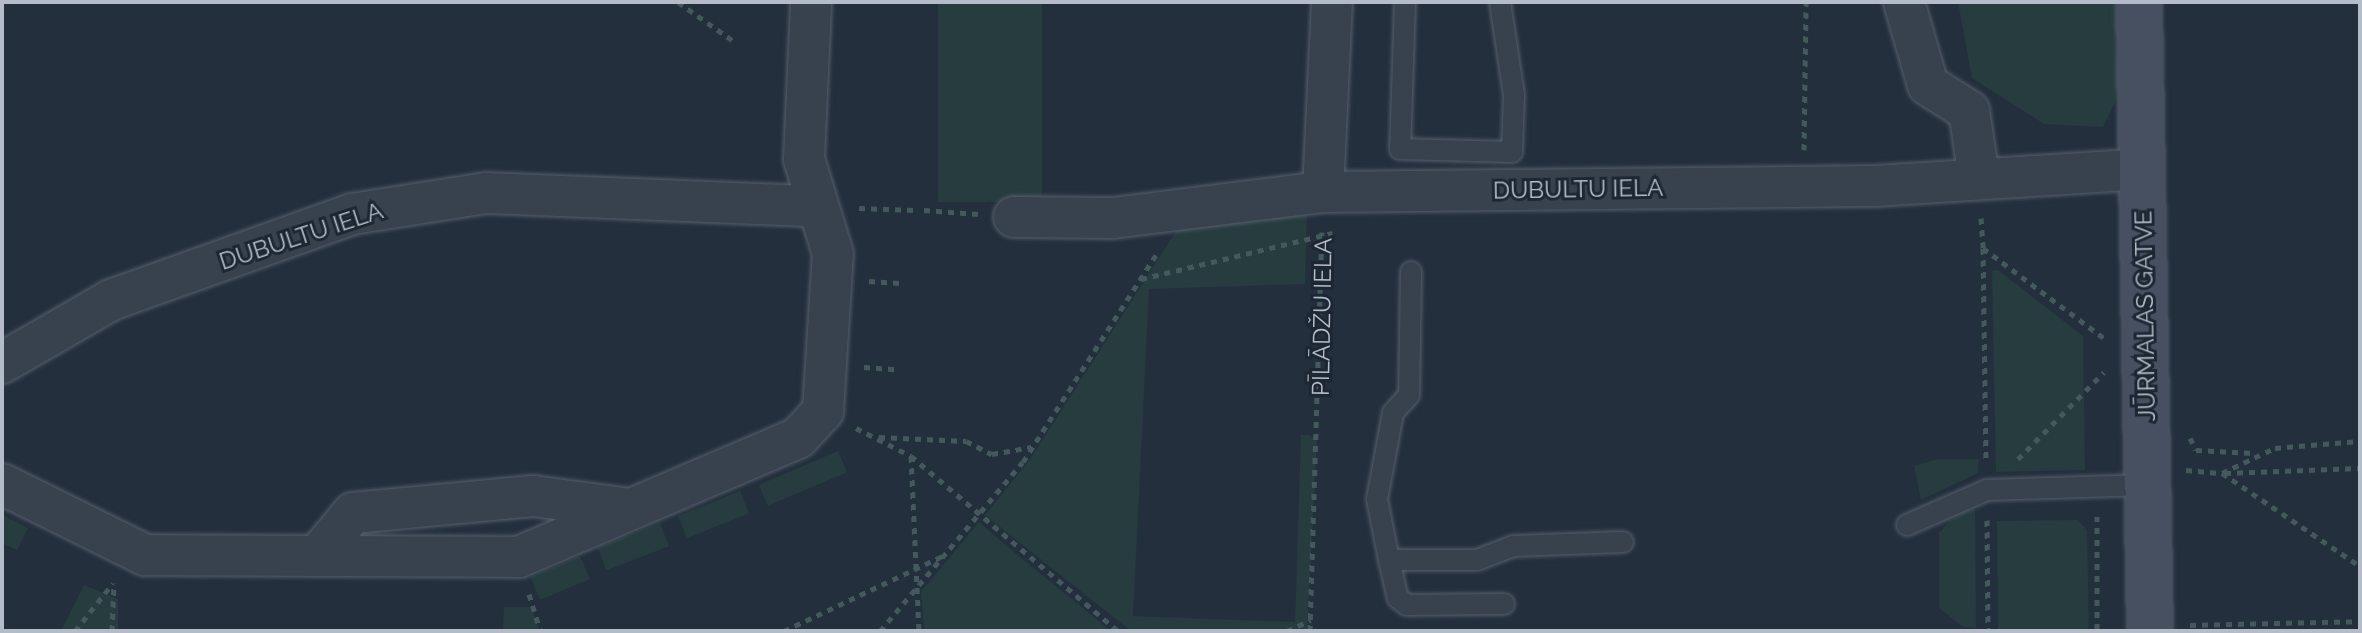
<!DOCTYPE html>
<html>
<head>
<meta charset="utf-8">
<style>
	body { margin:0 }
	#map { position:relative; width:2362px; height:633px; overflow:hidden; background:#242f3e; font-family:Raleway,sans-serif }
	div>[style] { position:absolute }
	.green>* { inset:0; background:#263c3f; transform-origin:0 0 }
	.path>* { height:5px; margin-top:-2.5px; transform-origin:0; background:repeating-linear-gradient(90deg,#44595c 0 6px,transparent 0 12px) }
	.roads { filter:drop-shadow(0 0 2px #565f6c) drop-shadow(0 0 2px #565f6c) }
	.service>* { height:20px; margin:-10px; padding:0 10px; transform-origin:10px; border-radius:10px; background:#38414e }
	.minor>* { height:40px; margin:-20px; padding:0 20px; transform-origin:20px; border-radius:20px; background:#38414e }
	.secondary>* { height:44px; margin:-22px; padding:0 22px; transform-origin:22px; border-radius:22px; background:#465061 }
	span { translate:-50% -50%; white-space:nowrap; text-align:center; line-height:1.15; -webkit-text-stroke:6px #1d2633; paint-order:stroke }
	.street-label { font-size:24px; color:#b4bcc9 }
	.frame { position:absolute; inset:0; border:4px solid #b4bcc9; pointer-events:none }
</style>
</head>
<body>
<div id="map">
	<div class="green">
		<div style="left:938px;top:2px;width:104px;height:200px"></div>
		<div style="clip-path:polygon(1958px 2px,2115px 2px,2117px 98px,2103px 127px,2044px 124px,1972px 78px)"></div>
		<div style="clip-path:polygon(1307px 209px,1305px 284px,1149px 289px,1133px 616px,1295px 622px,1301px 435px,1310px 435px,1317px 441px,1307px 631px,1131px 631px,985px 515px,1029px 461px,1180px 225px)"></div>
		<div style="clip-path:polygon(1998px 270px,2083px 336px,2085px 470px,1996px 472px,1992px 271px)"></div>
		<div style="left:838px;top:451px;width:23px;height:86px;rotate:67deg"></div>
		<div style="clip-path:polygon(1938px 459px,1979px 459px,1978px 473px,1921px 500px,1914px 466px)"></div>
		<div style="left:740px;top:491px;width:24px;height:67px;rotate:68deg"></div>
		<div style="clip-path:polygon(1975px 509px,1976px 628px,1963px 627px,1939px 608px,1939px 533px,1960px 510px)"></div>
		<div style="clip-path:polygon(2px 515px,28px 528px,17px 550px,2px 543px)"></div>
		<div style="clip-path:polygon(2078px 520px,2087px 530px,2089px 631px,1998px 631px,1997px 521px)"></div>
		<div style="clip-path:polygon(979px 522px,1009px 548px,1111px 631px,924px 631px,921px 592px)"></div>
		<div style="left:660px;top:523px;width:25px;height:67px;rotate:69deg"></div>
		<div style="left:580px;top:556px;width:25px;height:54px;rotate:67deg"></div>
		<div style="clip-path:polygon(84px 585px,118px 599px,118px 631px,61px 631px)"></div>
		<div style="clip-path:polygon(504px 607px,531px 607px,540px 631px,503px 631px)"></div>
	</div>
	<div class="path">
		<div style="left:678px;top:2px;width:70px;rotate:35.1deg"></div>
		<div style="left:1804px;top:150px;width:148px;rotate:-89.2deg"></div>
		<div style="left:859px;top:208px;width:55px;rotate:2.1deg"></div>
		<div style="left:924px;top:210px;width:54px;rotate:4.2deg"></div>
		<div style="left:1981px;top:218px;width:30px;rotate:86deg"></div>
		<div style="left:1983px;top:248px;width:152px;rotate:36.7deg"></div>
		<div style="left:1983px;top:248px;width:214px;rotate:89.2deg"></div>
		<div style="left:1141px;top:279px;width:197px;rotate:-13.5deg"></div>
		<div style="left:869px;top:281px;width:30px;rotate:4deg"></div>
		<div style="left:864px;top:367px;width:31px;rotate:4deg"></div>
		<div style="left:856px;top:428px;width:62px;rotate:27deg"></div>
		<div style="left:911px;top:456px;width:271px;rotate:40.2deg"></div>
		<div style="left:879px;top:437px;width:87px;rotate:2.6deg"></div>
		<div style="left:966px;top:441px;width:29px;rotate:27deg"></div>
		<div style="left:992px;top:454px;width:40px;rotate:-10deg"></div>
		<div style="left:2190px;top:438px;width:13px;rotate:63deg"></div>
		<div style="left:2196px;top:450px;width:57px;rotate:3deg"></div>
		<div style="left:911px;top:456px;width:175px;rotate:87.4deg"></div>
		<div style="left:2018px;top:459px;width:122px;rotate:-45.3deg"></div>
		<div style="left:2186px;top:470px;width:36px;rotate:5deg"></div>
		<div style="left:2222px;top:473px;width:166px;rotate:34deg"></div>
		<div style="left:2222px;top:473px;width:59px;rotate:-25.3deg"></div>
		<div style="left:2275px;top:448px;width:85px;rotate:-4.7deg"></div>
		<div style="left:2225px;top:473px;width:135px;rotate:-2.1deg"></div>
		<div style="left:2097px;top:516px;width:115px;rotate:90deg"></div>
		<div style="left:1987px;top:520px;width:111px;rotate:89.5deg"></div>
		<div style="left:529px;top:594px;width:39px;rotate:73deg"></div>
		<div style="left:2190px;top:625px;width:170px;rotate:-1.3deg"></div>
		<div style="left:75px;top:631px;width:61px;rotate:-51.6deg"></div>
		<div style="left:112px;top:631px;width:48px;rotate:-87.6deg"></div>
		<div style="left:784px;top:631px;width:176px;rotate:-25.3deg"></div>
		<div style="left:880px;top:631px;width:221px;rotate:-49.8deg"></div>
		<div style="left:1023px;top:462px;width:248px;rotate:-57.3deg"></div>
		<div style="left:1287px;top:631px;width:26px;rotate:-25deg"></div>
		<div style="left:1310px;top:631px;width:399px;rotate:-88.3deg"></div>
	</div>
	<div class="roads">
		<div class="service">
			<div style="left:1405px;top:2px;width:147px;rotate:91.9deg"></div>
			<div style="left:1400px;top:149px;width:112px;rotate:1.5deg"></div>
			<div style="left:1512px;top:152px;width:57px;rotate:-88deg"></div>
			<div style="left:1514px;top:95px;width:94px;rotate:-98.6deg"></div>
			<div style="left:1411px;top:272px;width:123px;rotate:90.9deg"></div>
			<div style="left:1409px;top:395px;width:24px;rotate:132deg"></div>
			<div style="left:1393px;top:413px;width:87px;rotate:100.5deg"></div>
			<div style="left:1377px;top:499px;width:62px;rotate:78.9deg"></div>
			<div style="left:1389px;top:560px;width:88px"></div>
			<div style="left:1477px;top:560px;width:40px;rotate:-21deg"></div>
			<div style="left:1514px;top:546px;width:109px;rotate:-2.1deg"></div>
			<div style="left:1907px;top:525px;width:87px;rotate:-23.6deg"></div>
			<div style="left:1987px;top:490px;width:161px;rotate:-1.8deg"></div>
			<div style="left:1389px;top:560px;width:39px;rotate:77deg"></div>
			<div style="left:1398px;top:598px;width:11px;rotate:38deg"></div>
			<div style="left:1407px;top:605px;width:97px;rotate:-0.6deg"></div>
		</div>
		<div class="minor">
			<div style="left:1904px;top:2px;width:86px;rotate:73.9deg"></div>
			<div style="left:1928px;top:85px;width:49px;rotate:32.4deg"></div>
			<div style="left:1969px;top:111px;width:67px;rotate:81.4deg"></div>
			<div style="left:1323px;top:192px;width:190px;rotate:-87.3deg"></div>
			<div style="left:1014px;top:217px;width:99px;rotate:0.6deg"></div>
			<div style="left:1113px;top:218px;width:212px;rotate:-7.1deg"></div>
			<div style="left:1323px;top:192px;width:552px;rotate:-0.62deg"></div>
			<div style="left:1875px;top:186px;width:269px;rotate:-3.6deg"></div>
			<div style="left:2px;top:363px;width:126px;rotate:-30deg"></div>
			<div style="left:111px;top:300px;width:256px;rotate:-19.6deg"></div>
			<div style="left:352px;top:214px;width:136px;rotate:-8.9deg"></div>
			<div style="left:486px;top:193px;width:328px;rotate:2.3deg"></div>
			<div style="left:2px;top:484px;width:160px;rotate:26.4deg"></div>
			<div style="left:145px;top:555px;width:374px;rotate:0.3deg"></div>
			<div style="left:519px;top:557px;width:303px;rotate:-23.1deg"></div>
			<div style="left:798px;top:438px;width:37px;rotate:-47deg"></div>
			<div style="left:823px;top:411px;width:157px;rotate:-86.4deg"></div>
			<div style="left:833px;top:254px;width:99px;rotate:-107deg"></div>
			<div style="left:804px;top:159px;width:157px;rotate:-87.4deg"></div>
			<div style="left:317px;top:556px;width:56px;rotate:-50.1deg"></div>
			<div style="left:353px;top:513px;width:181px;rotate:-5.4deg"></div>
			<div style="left:533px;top:496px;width:98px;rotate:7.6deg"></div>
		</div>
		<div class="secondary">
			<div style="left:2139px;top:2px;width:629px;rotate:89deg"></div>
		</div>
	</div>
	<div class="street-label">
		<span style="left:1578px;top:189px;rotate:-1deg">DUBULTU IELA</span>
		<span style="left:301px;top:236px;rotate:-18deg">DUBULTU IELA</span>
		<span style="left:2145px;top:316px;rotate:-91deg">JŪRMALAS GATVE</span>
		<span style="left:1322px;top:317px;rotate:-89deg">PĪLĀDŽU IELA</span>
	</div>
	<div class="frame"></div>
</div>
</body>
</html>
